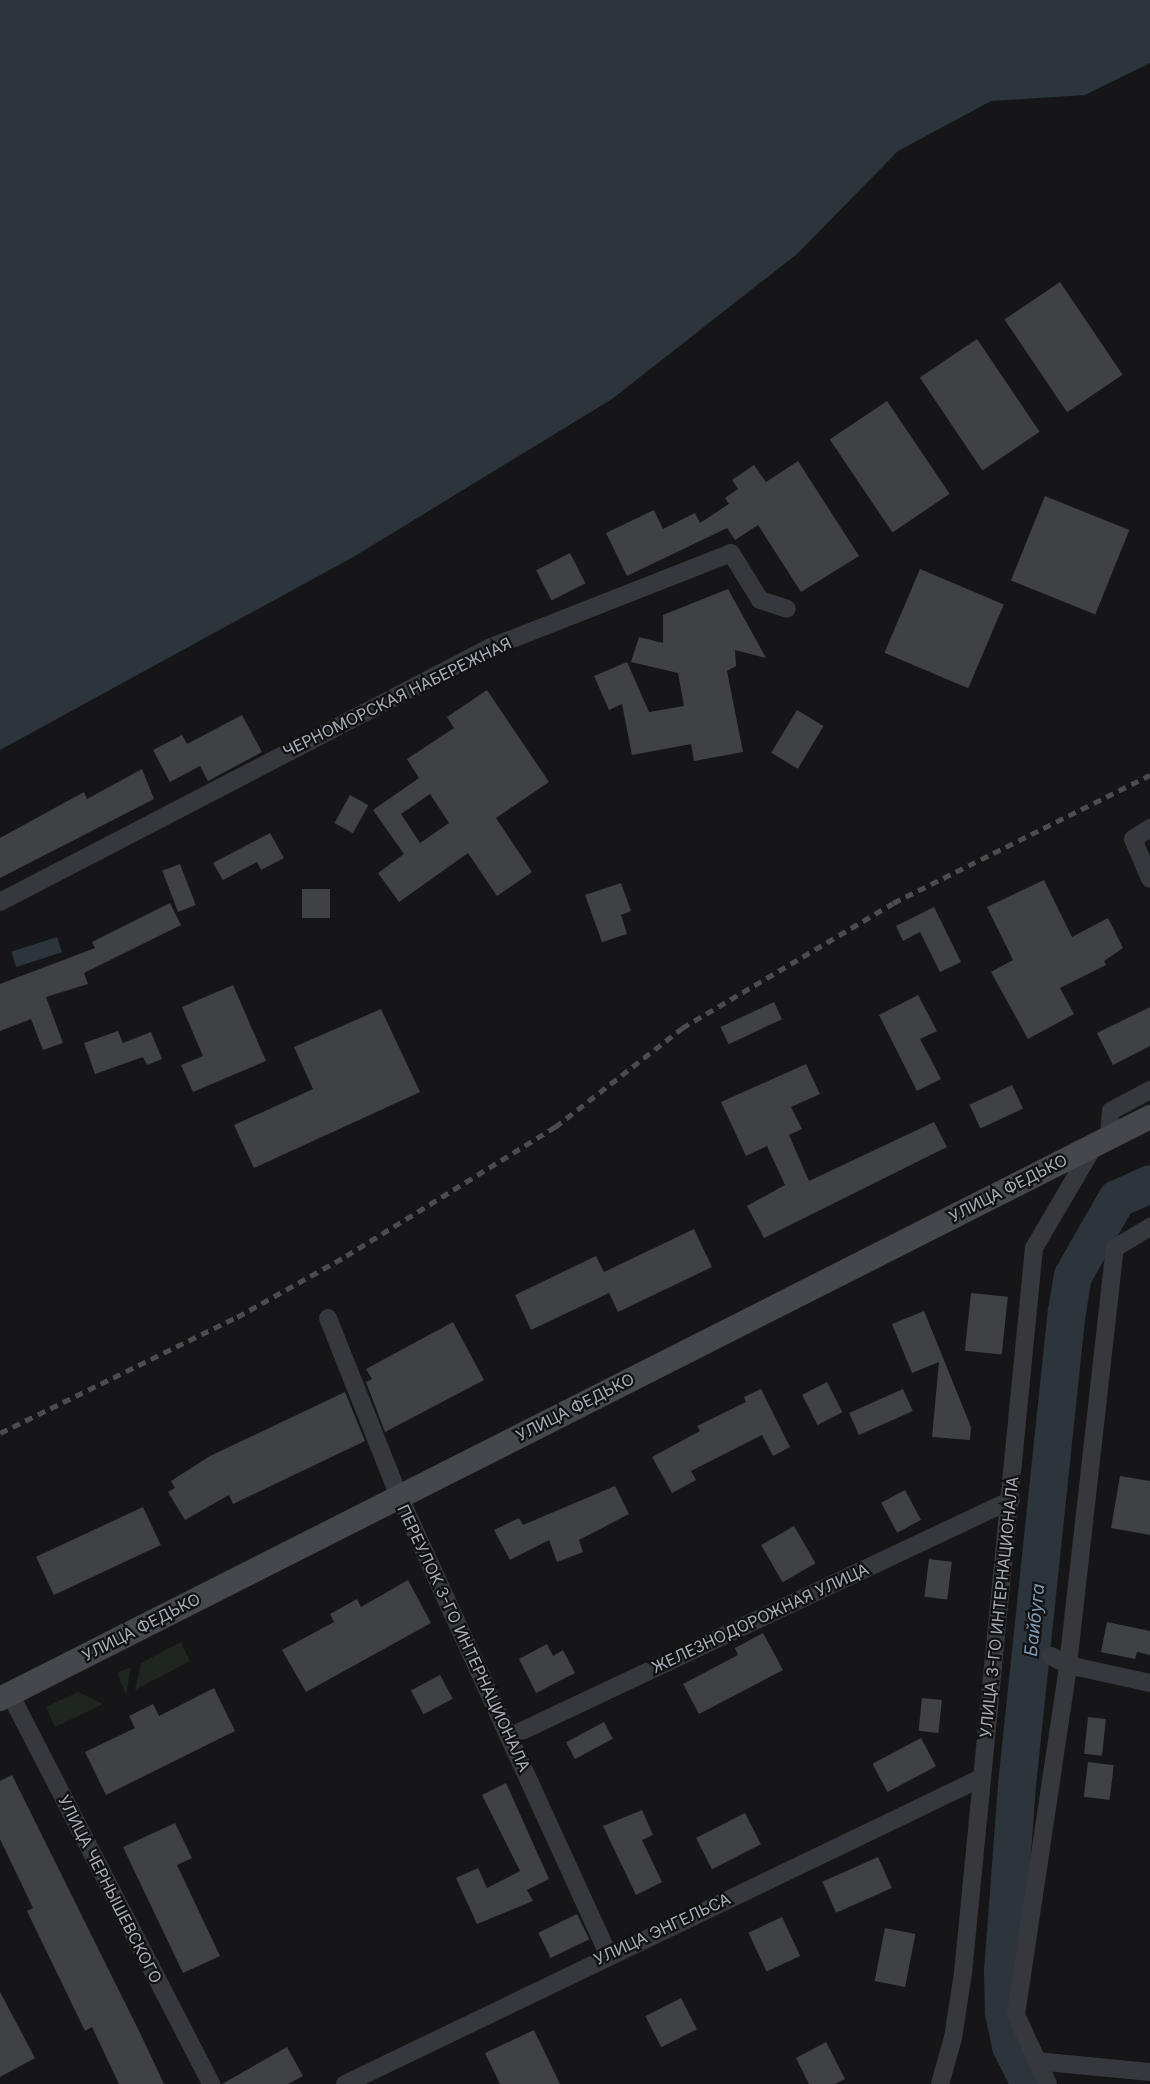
<!DOCTYPE html>
<html>
<head>
<meta charset="utf-8">
<style>
	body { margin:0 }
	#map { position:relative; width:1150px; height:2084px; overflow:hidden; background:#161618; font-family:Inter,sans-serif }
	div>[style] { position:absolute }
	.green>* { inset:0; background:#1e261f }
	.water>* { inset:0; background:#2c353c; transform-origin:0 0 }
	.river>* { height:38px; margin:-19px; padding:0 19px; transform-origin:19px; border-radius:19px; background:#2c353c }
	.building>* { inset:0; background:#404145; transform-origin:0 0 }
	.street>* { height:18px; margin:-9px; padding:0 9px; transform-origin:9px; border-radius:9px; background:#37383d }
	.secondary>* { height:24px; margin:-12px; padding:0 12px; transform-origin:12px; border-radius:12px; background:#45474d }
	.rail>* { height:4.5px; margin-top:-2.25px; transform-origin:0; background:repeating-linear-gradient(90deg,#4a4c52 0 8px,transparent 0 14px) }
	span { translate:-50% -50%; white-space:nowrap; text-align:center; line-height:1.15; -webkit-text-stroke:4.5px #111113; paint-order:stroke }
	.street-label { font-size:16px; color:#a8adb8 }
	.water-label { font-size:18px; color:#7f9bb3; font-style:italic }
</style>
</head>
<body>
<div id="map">
	<div class="green">
		<div style="clip-path:polygon(181px 1642px,190px 1661px,135px 1690px,141px 1663px)"></div>
		<div style="clip-path:polygon(131px 1667px,126px 1695px,117px 1673px)"></div>
		<div style="clip-path:polygon(78px 1692px,103px 1704px,55px 1727px,46px 1707px)"></div>
	</div>
	<div class="water">
		<div style="clip-path:polygon(0 0,1150px 0,1150px 63px,1085px 95px,991px 101px,898px 151px,797px 254px,612px 399px,355px 556px,0 750px)"></div>
		<div style="left:57px;top:937px;width:16px;height:48px;rotate:72deg"></div>
	</div>
	<div class="river">
		<div style="left:1030px;top:2084px;width:42px;rotate:-116.6deg"></div>
		<div style="left:1011px;top:2046px;width:35px;rotate:-102deg"></div>
		<div style="left:1004px;top:2012px;width:40px;rotate:-91.4deg"></div>
		<div style="left:1003px;top:1972px;width:188px;rotate:-85.7deg"></div>
		<div style="left:1017px;top:1785px;width:476px;rotate:-84deg"></div>
		<div style="left:1067px;top:1312px;width:36px;rotate:-81deg"></div>
		<div style="left:1073px;top:1276px;width:89px;rotate:-60.3deg"></div>
		<div style="left:1117px;top:1199px;width:36px;rotate:-24deg"></div>
	</div>
	<div class="building">
		<div style="left:1060px;top:282px;width:112px;height:67px;rotate:56deg"></div>
		<div style="left:977px;top:339px;width:112px;height:69px;rotate:56deg"></div>
		<div style="left:887px;top:401px;width:112px;height:69px;rotate:56deg"></div>
		<div style="clip-path:polygon(798px 461px,859px 556px,801px 592px,758px 525px,735px 540px,727px 528px,627px 576px,606px 533px,654px 510px,663px 529px,695px 513px,700px 523px,729px 504px,725px 498px,738px 489px,732px 480px,754px 465px,766px 482px)"></div>
		<div style="left:1045px;top:496px;width:91px;height:91px;rotate:22deg"></div>
		<div style="left:570px;top:553px;width:34px;height:38px;rotate:63deg"></div>
		<div style="left:920px;top:569px;width:91px;height:91px;rotate:23deg"></div>
		<div style="clip-path:polygon(728px 589px,766px 658px,735px 650px,736px 666px,727px 671px,743px 752px,694px 761px,691px 744px,632px 755px,622px 704px,609px 710px,594px 676px,627px 662px,649px 712px,684px 706px,678px 673px,631px 662px,639px 637px,663px 643px,663px 615px)"></div>
		<div style="clip-path:polygon(evenodd,487px 690px,549px 782px,496px 818px,532px 872px,497px 896px,468px 853px,399px 902px,378px 873px,404px 854px,373px 810px,419px 778px,407px 759px,454px 728px,447px 717px,487px 690px,430px 794px,449px 823px,420px 843px,401px 814px,430px 794px)"></div>
		<div style="left:797px;top:710px;width:31px;height:50px;rotate:31deg"></div>
		<div style="clip-path:polygon(242px 715px,262px 752px,208px 781px,200px 766px,170px 782px,153px 750px,182px 735px,187px 744px)"></div>
		<div style="clip-path:polygon(142px 769px,154px 799px,0 878px,0 838px,84px 792px,87px 799px)"></div>
		<div style="left:350px;top:795px;width:21px;height:32px;rotate:29deg"></div>
		<div style="clip-path:polygon(270px 833px,284px 858px,261px 870px,257px 862px,223px 880px,213px 863px)"></div>
		<div style="left:180px;top:864px;width:44px;height:19px;rotate:69deg"></div>
		<div style="clip-path:polygon(1044px 880px,1072px 937px,1108px 918px,1123px 948px,1104px 961px,1106px 965px,1060px 988px,1074px 1014px,1028px 1039px,991px 972px,1013px 960px,987px 907px)"></div>
		<div style="clip-path:polygon(621px 883px,631px 911px,621px 915px,627px 934px,602px 942px,585px 895px)"></div>
		<div style="left:302px;top:889px;width:28px;height:29px"></div>
		<div style="clip-path:polygon(170px 903px,181px 925px,84px 973px,88px 984px,46px 997px,63px 1043px,43px 1050px,31px 1019px,0 1031px,0 984px,95px 948px,92px 942px)"></div>
		<div style="clip-path:polygon(934px 907px,961px 962px,940px 972px,920px 932px,903px 941px,896px 926px)"></div>
		<div style="clip-path:polygon(233px 985px,266px 1061px,193px 1092px,181px 1065px,203px 1056px,182px 1007px)"></div>
		<div style="clip-path:polygon(918px 995px,937px 1031px,920px 1039px,941px 1079px,917px 1091px,879px 1015px)"></div>
		<div style="left:774px;top:1002px;width:19px;height:59px;rotate:65deg"></div>
		<div style="clip-path:polygon(1150px 1007px,1150px 1046px,1113px 1065px,1097px 1033px)"></div>
		<div style="clip-path:polygon(381px 1009px,420px 1092px,254px 1168px,234px 1125px,313px 1089px,294px 1047px)"></div>
		<div style="clip-path:polygon(118px 1031px,123px 1043px,151px 1032px,162px 1059px,147px 1065px,143px 1057px,95px 1074px,84px 1043px)"></div>
		<div style="clip-path:polygon(806px 1064px,820px 1094px,791px 1107px,802px 1129px,789px 1135px,809px 1181px,934px 1122px,947px 1147px,764px 1238px,747px 1206px,785px 1185px,767px 1146px,746px 1156px,721px 1102px)"></div>
		<div style="left:1012px;top:1085px;width:26px;height:47px;rotate:65deg"></div>
		<div style="clip-path:polygon(694px 1229px,712px 1267px,618px 1312px,609px 1293px,531px 1330px,515px 1295px,596px 1256px,604px 1272px)"></div>
		<div style="left:971px;top:1293px;width:37px;height:58px;rotate:6deg"></div>
		<div style="clip-path:polygon(924px 1311px,971px 1427px,970px 1440px,932px 1437px,939px 1362px,912px 1373px,892px 1324px)"></div>
		<div style="clip-path:polygon(453px 1322px,484px 1380px,385px 1432px,366px 1382px,372px 1379px,366px 1369px)"></div>
		<div style="left:827px;top:1382px;width:34px;height:28px;rotate:63deg"></div>
		<div style="clip-path:polygon(761px 1389px,790px 1447px,773px 1456px,762px 1435px,691px 1471px,696px 1480px,672px 1493px,652px 1457px,700px 1431px,697px 1426px,746px 1402px,744px 1397px)"></div>
		<div style="left:903px;top:1389px;width:24px;height:59px;rotate:66deg"></div>
		<div style="clip-path:polygon(345px 1392px,365px 1441px,233px 1504px,229px 1495px,185px 1520px,168px 1492px,175px 1488px,171px 1481px,210px 1456px)"></div>
		<div style="clip-path:polygon(1120px 1476px,1150px 1481px,1150px 1535px,1111px 1528px)"></div>
		<div style="clip-path:polygon(615px 1486px,629px 1514px,579px 1540px,583px 1552px,557px 1562px,549px 1540px,510px 1560px,494px 1530px,519px 1518px,523px 1525px)"></div>
		<div style="left:905px;top:1490px;width:34px;height:27px;rotate:62deg"></div>
		<div style="left:143px;top:1507px;width:42px;height:118px;rotate:65deg"></div>
		<div style="left:794px;top:1526px;width:43px;height:38px;rotate:60deg"></div>
		<div style="left:929px;top:1559px;width:23px;height:38px;rotate:7deg"></div>
		<div style="clip-path:polygon(408px 1580px,431px 1623px,306px 1692px,282px 1650px,334px 1622px,330px 1614px,357px 1599px,361px 1607px)"></div>
		<div style="clip-path:polygon(1107px 1622px,1150px 1631px,1150px 1655px,1137px 1652px,1135px 1659px,1101px 1652px)"></div>
		<div style="clip-path:polygon(763px 1633px,783px 1670px,699px 1714px,683px 1684px,738px 1655px,735px 1648px)"></div>
		<div style="clip-path:polygon(547px 1644px,553px 1656px,563px 1650px,575px 1673px,536px 1693px,519px 1659px)"></div>
		<div style="left:440px;top:1675px;width:27px;height:33px;rotate:62deg"></div>
		<div style="clip-path:polygon(214px 1688px,235px 1731px,106px 1795px,85px 1752px,135px 1728px,129px 1716px,153px 1704px,159px 1716px)"></div>
		<div style="left:922px;top:1698px;width:20px;height:33px;rotate:6deg"></div>
		<div style="left:1088px;top:1717px;width:18px;height:37px;rotate:6deg"></div>
		<div style="left:604px;top:1722px;width:19px;height:43px;rotate:62deg"></div>
		<div style="left:921px;top:1738px;width:32px;height:55px;rotate:62deg"></div>
		<div style="left:1088px;top:1762px;width:26px;height:35px;rotate:7deg"></div>
		<div style="clip-path:polygon(12px 1775px,141px 2035px,164px 2084px,119px 2084px,92px 2027px,85px 2031px,27px 1911px,33px 1908px,0 1839px,0 1781px)"></div>
		<div style="clip-path:polygon(506px 1783px,549px 1879px,527px 1890px,533px 1901px,477px 1924px,456px 1878px,478px 1868px,487px 1888px,520px 1871px,482px 1795px)"></div>
		<div style="clip-path:polygon(642px 1810px,653px 1835px,642px 1840px,662px 1882px,636px 1895px,603px 1826px)"></div>
		<div style="left:745px;top:1813px;width:35px;height:55px;rotate:63deg"></div>
		<div style="clip-path:polygon(175px 1823px,192px 1858px,177px 1865px,220px 1956px,183px 1973px,123px 1847px)"></div>
		<div style="left:878px;top:1857px;width:34px;height:61px;rotate:66deg"></div>
		<div style="left:577px;top:1914px;width:28px;height:43px;rotate:64deg"></div>
		<div style="left:782px;top:1917px;width:43px;height:37px;rotate:65deg"></div>
		<div style="left:885px;top:1928px;width:31px;height:54px;rotate:11deg"></div>
		<div style="clip-path:polygon(0 1992px,35px 2058px,0 2077px)"></div>
		<div style="left:681px;top:1998px;width:35px;height:40px;rotate:63deg"></div>
		<div style="clip-path:polygon(534px 2030px,560px 2084px,500px 2084px,485px 2053px)"></div>
		<div style="clip-path:polygon(826px 2042px,845px 2079px,835px 2084px,809px 2084px,796px 2058px)"></div>
		<div style="clip-path:polygon(287px 2047px,303px 2076px,288px 2084px,222px 2084px)"></div>
	</div>
	<div class="street">
		<div style="left:1150px;top:828px;width:20px;rotate:147deg"></div>
		<div style="left:1133px;top:839px;width:43px;rotate:67deg"></div>
		<div style="left:0;top:902px;width:551px;rotate:-27.45deg"></div>
		<div style="left:489px;top:648px;width:260px;rotate:-21.4deg"></div>
		<div style="left:731px;top:553px;width:55px;rotate:58.3deg"></div>
		<div style="left:760px;top:600px;width:28px;rotate:18deg"></div>
		<div style="left:1109px;top:1137px;width:26px;rotate:-86deg"></div>
		<div style="left:1111px;top:1111px;width:44px;rotate:-28.3deg"></div>
		<div style="left:328px;top:1318px;width:192px;rotate:68.3deg"></div>
		<div style="left:399px;top:1496px;width:503px;rotate:65.47deg"></div>
		<div style="left:1051px;top:1656px;width:19px;rotate:28deg"></div>
		<div style="left:1068px;top:1665px;width:84px;rotate:12.4deg"></div>
		<div style="left:10px;top:1694px;width:439px;rotate:62.7deg"></div>
		<div style="left:509px;top:1737px;width:555px;rotate:-25.27deg"></div>
		<div style="left:1036px;top:2061px;width:115px;rotate:5.5deg"></div>
		<div style="left:345px;top:2084px;width:706px;rotate:-25.69deg"></div>
		<div style="left:940px;top:2084px;width:48px;rotate:-74.2deg"></div>
		<div style="left:953px;top:2038px;width:66px;rotate:-81.3deg"></div>
		<div style="left:963px;top:1973px;width:728px;rotate:-84.41deg"></div>
		<div style="left:1034px;top:1248px;width:121px;rotate:-59.6deg"></div>
		<div style="left:1048px;top:2084px;width:76px;rotate:-114.9deg"></div>
		<div style="left:1016px;top:2015px;width:354px;rotate:-81.5deg"></div>
		<div style="left:1068px;top:1665px;width:420px;rotate:-83.6deg"></div>
		<div style="left:1115px;top:1248px;width:41px;rotate:-31deg"></div>
	</div>
	<div class="secondary">
		<div style="left:0;top:1699px;width:1289px;rotate:-26.84deg"></div>
	</div>
	<div class="rail">
		<div style="left:0;top:1433px;width:264px;rotate:-26.1deg"></div>
		<div style="left:237px;top:1317px;width:125px;rotate:-29.2deg"></div>
		<div style="left:346px;top:1256px;width:246px;rotate:-31.7deg"></div>
		<div style="left:555px;top:1127px;width:161px;rotate:-37.9deg"></div>
		<div style="left:682px;top:1028px;width:245px;rotate:-30.6deg"></div>
		<div style="left:893px;top:903px;width:287px;rotate:-26.5deg"></div>
	</div>
	<div class="street-label">
		<span style="left:397px;top:697px;rotate:-26deg">ЧЕРНОМОРСКАЯ НАБЕРЕЖНАЯ</span>
		<span style="left:1008px;top:1188px;rotate:-27deg">УЛИЦА ФЕДЬКО</span>
		<span style="left:575px;top:1407px;rotate:-27deg">УЛИЦА ФЕДЬКО</span>
		<span style="left:999px;top:1607px;rotate:-84deg">УЛИЦА 3-ГО ИНТЕРНАЦИОНАЛА</span>
		<span style="left:760px;top:1618px;rotate:-25deg">ЖЕЛЕЗНОДОРОЖНАЯ УЛИЦА</span>
		<span style="left:141px;top:1627px;rotate:-27deg">УЛИЦА ФЕДЬКО</span>
		<span style="left:464px;top:1638px;rotate:65deg">ПЕРЕУЛОК 3-ГО ИНТЕРНАЦИОНАЛА</span>
		<span style="left:110px;top:1889px;rotate:63deg">УЛИЦА ЧЕРНЫШЕВСКОГО</span>
		<span style="left:662px;top:1929px;rotate:-25deg">УЛИЦА ЭНГЕЛЬСА</span>
	</div>
	<div class="water-label">
		<span style="left:1035px;top:1620px;rotate:-84deg">Байбуга</span>
	</div>
</div>
</body>
</html>
